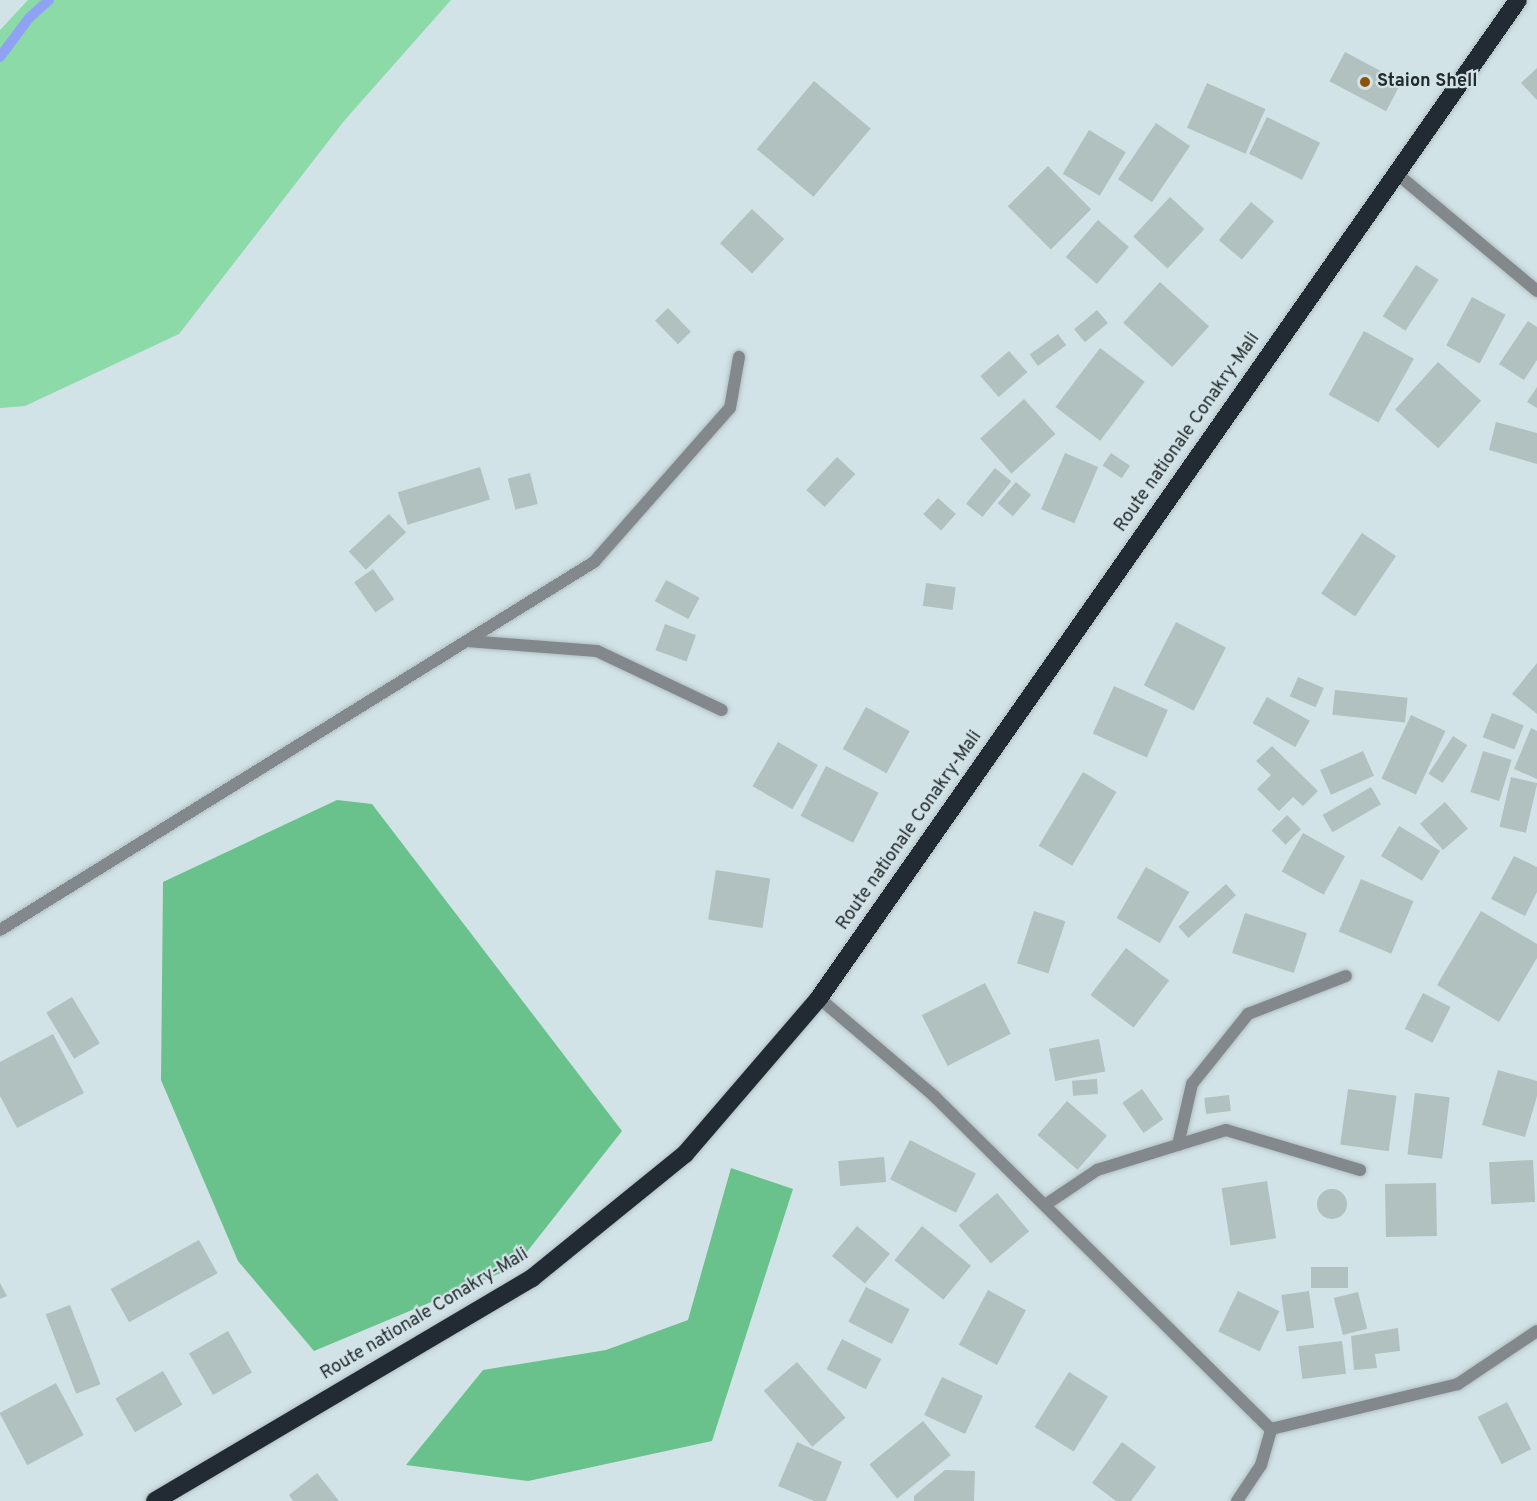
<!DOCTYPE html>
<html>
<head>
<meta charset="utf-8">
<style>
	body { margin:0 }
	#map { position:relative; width:1537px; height:1501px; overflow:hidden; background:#d2e3e7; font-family:Overpass,sans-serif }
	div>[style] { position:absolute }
	.green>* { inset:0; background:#8bdaa7 }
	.forest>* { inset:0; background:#69c28b }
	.stream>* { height:10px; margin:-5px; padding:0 5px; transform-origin:5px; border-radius:5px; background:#90a2f3 }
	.building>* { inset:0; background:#b0c1bf; transform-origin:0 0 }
	.round { border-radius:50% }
	.roads { filter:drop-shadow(0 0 2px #afbec1) drop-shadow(0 0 2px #afbec1) }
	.lane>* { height:12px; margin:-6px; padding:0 6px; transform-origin:6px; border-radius:6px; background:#83888c }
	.street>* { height:12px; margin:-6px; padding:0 6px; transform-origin:6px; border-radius:6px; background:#83888c }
	.highway>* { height:18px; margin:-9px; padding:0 9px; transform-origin:9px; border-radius:9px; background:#222b33 }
	.dots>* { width:16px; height:16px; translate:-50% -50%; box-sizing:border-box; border:3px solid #d2e3e7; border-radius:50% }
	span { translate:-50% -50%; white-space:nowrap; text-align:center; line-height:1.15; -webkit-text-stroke:4.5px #d2e3e7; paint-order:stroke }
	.poi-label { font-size:18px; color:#232a2b; font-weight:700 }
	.left { translate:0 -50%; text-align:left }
	.street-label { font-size:18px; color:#232a2b }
</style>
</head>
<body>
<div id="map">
	<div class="green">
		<div style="clip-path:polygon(28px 0,451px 0,344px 121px,179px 334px,25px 406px,0 408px,0 30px)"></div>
	</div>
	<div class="forest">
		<div style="clip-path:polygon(337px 800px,372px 804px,622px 1131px,515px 1267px,314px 1351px,238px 1261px,161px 1080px,163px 882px)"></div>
		<div style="clip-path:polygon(731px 1168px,793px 1189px,712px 1441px,528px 1481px,406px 1465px,483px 1370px,606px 1350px,688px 1320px)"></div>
	</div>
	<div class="stream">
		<div style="left:0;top:57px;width:49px;rotate:-53.4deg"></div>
		<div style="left:29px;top:18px;width:27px;rotate:-42deg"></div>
	</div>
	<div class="building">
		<div style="left:1345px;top:52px;width:64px;height:33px;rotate:28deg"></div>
		<div style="clip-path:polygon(1537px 68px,1537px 100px,1521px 83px)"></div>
		<div style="left:814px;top:81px;width:74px;height:89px;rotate:40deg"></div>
		<div style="left:1207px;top:83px;width:64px;height:49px;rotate:24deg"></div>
		<div style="left:1267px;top:117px;width:59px;height:41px;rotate:26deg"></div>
		<div style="left:1156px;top:123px;width:41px;height:68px;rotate:34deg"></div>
		<div style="left:1089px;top:130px;width:43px;height:51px;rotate:31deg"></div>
		<div style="left:1048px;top:166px;width:61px;height:57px;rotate:45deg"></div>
		<div style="left:1170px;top:197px;width:47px;height:54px;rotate:43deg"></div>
		<div style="left:1251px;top:202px;width:30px;height:50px;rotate:40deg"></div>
		<div style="left:752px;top:209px;width:44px;height:47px;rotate:43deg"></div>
		<div style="left:1098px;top:220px;width:41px;height:49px;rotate:41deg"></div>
		<div style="left:1416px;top:265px;width:27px;height:61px;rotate:33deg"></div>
		<div style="left:1160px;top:282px;width:66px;height:55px;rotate:42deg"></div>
		<div style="left:1472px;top:297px;width:38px;height:55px;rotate:28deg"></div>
		<div style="left:668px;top:308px;width:33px;height:18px;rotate:46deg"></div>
		<div style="left:1097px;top:310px;width:17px;height:30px;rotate:50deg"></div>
		<div style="clip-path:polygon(1528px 321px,1537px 327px,1537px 360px,1524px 380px,1499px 364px)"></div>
		<div style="left:1364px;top:331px;width:57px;height:73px;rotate:29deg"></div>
		<div style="left:1058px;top:334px;width:14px;height:35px;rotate:54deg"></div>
		<div style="left:1100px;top:348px;width:56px;height:74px;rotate:37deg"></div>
		<div style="left:1009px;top:351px;width:28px;height:38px;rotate:49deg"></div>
		<div style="left:1438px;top:362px;width:58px;height:64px;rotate:42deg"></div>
		<div style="clip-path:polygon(1537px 387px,1537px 408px,1527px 402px)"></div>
		<div style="left:1024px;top:399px;width:47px;height:59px;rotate:48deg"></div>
		<div style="clip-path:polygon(1496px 422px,1537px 433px,1537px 464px,1489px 450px)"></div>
		<div style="left:1065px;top:453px;width:36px;height:61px;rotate:23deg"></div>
		<div style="left:1111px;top:453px;width:23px;height:15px;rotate:34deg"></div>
		<div style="left:837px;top:457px;width:25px;height:45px;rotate:43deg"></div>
		<div style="left:480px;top:467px;width:34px;height:86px;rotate:73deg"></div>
		<div style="left:995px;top:468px;width:21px;height:46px;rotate:39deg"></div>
		<div style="left:530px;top:473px;width:32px;height:23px;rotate:76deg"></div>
		<div style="left:1016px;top:482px;width:20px;height:28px;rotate:41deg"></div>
		<div style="left:938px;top:498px;width:24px;height:22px;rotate:42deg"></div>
		<div style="left:389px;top:514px;width:25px;height:55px;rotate:47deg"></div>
		<div style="left:1362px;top:533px;width:41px;height:73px;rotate:34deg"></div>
		<div style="left:373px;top:569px;width:37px;height:23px;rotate:55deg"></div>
		<div style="left:666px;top:580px;width:38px;height:24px;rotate:28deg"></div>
		<div style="left:926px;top:583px;width:30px;height:23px;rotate:8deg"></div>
		<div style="left:1176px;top:622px;width:56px;height:71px;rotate:27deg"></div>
		<div style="left:665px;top:624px;width:33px;height:28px;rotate:20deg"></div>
		<div style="clip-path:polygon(1537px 663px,1537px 714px,1512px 694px)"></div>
		<div style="left:1298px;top:677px;width:28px;height:21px;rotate:23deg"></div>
		<div style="left:1114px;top:686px;width:59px;height:52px;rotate:24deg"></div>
		<div style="left:1335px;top:690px;width:73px;height:25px;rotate:6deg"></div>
		<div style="left:1267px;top:697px;width:49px;height:30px;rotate:29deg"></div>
		<div style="left:866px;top:707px;width:50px;height:48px;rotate:29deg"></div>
		<div style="left:1492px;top:713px;width:34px;height:26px;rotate:21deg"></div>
		<div style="left:1411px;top:715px;width:38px;height:70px;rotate:25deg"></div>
		<div style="clip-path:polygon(1531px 728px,1537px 731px,1537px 779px,1514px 769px)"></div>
		<div style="left:1453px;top:736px;width:17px;height:45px;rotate:33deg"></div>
		<div style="left:778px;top:742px;width:46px;height:51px;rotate:30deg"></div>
		<div style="clip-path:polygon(1272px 746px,1318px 791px,1303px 806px,1293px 797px,1279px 811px,1257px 789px,1271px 775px,1256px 761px)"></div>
		<div style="left:1363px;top:751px;width:27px;height:47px;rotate:66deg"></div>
		<div style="left:1483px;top:751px;width:30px;height:43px;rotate:17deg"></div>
		<div style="left:826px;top:766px;width:59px;height:56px;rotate:27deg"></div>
		<div style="left:1083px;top:772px;width:39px;height:86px;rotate:31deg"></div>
		<div style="left:1511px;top:777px;width:27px;height:51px;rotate:13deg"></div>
		<div style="left:1371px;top:787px;width:20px;height:56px;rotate:60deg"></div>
		<div style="left:1445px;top:802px;width:35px;height:33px;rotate:49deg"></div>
		<div style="left:1287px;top:815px;width:20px;height:22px;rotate:45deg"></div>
		<div style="left:1399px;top:826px;width:48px;height:35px;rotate:31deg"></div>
		<div style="left:1303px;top:833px;width:48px;height:44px;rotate:29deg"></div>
		<div style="clip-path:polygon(1514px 856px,1537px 867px,1537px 892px,1525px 916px,1491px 899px)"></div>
		<div style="left:1146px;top:867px;width:50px;height:59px;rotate:30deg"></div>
		<div style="left:716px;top:870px;width:55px;height:50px;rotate:9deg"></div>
		<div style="left:1361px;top:879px;width:57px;height:57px;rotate:23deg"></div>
		<div style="left:1226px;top:884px;width:15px;height:64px;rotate:48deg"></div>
		<div style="left:1034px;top:911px;width:33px;height:55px;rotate:18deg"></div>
		<div style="clip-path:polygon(1481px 911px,1537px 944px,1537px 958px,1499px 1022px,1437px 985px)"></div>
		<div style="left:1245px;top:913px;width:65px;height:42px;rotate:18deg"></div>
		<div style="left:1126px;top:948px;width:54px;height:59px;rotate:37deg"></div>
		<div style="left:985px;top:983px;width:57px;height:71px;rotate:63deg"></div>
		<div style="left:1423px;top:993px;width:31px;height:40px;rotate:27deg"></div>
		<div style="left:72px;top:997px;width:54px;height:30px;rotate:59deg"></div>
		<div style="clip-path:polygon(53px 1034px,84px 1093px,17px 1128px,0 1096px,0 1062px)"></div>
		<div style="left:1099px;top:1039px;width:33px;height:51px;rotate:79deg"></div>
		<div style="clip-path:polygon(1498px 1070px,1537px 1081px,1537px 1096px,1525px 1137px,1482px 1125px)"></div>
		<div style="left:1097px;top:1079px;width:15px;height:25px;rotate:86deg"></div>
		<div style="left:1142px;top:1089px;width:37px;height:24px;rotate:55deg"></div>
		<div style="left:1348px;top:1089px;width:49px;height:56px;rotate:8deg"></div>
		<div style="left:1415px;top:1093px;width:35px;height:62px;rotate:7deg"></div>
		<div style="left:1229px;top:1095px;width:16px;height:25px;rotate:83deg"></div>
		<div style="left:1067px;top:1101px;width:53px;height:45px;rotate:41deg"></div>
		<div style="left:910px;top:1140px;width:74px;height:44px;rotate:27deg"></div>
		<div style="left:884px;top:1157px;width:25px;height:46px;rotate:85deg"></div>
		<div style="left:1533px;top:1160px;width:42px;height:44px;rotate:87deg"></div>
		<div style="left:1267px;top:1181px;width:58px;height:46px;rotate:81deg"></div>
		<div style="left:1436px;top:1183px;width:53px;height:51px;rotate:89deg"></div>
		<div class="round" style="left:1317px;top:1189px;width:30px;height:30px"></div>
		<div style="left:997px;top:1193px;width:50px;height:50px;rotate:50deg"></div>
		<div style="left:857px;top:1226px;width:43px;height:39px;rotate:40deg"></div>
		<div style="left:922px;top:1226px;width:63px;height:44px;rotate:39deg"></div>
		<div style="left:199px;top:1240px;width:38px;height:101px;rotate:61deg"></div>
		<div style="left:1311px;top:1267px;width:37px;height:21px"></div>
		<div style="clip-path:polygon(0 1283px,7px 1296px,0 1299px)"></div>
		<div style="left:866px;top:1287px;width:49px;height:39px;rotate:27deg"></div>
		<div style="left:988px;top:1290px;width:43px;height:62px;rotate:28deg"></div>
		<div style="left:1238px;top:1291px;width:46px;height:45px;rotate:26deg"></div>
		<div style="left:1309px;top:1291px;width:37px;height:28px;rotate:82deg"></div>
		<div style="left:1358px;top:1292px;width:38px;height:25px;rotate:76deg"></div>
		<div style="left:70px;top:1305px;width:85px;height:26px;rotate:69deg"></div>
		<div style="clip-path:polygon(1398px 1328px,1400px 1351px,1375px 1354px,1377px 1368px,1354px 1370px,1351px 1336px)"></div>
		<div style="left:228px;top:1331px;width:48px;height:45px;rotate:60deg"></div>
		<div style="left:842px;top:1339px;width:44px;height:34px;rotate:27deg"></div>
		<div style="left:1342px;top:1341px;width:33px;height:44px;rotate:83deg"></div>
		<div style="left:797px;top:1362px;width:74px;height:44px;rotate:49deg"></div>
		<div style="left:163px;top:1371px;width:39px;height:55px;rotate:60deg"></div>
		<div style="left:1069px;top:1372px;width:46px;height:65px;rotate:32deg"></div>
		<div style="left:942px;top:1377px;width:45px;height:42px;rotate:25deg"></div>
		<div style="left:56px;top:1383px;width:59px;height:64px;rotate:62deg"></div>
		<div style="left:1507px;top:1402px;width:53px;height:33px;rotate:63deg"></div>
		<div style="left:923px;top:1421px;width:44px;height:69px;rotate:51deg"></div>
		<div style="clip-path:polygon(797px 1442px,842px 1462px,826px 1501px,814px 1501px,778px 1486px)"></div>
		<div style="clip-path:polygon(1122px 1442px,1156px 1467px,1131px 1501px,1116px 1501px,1092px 1483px)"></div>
		<div style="clip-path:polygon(945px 1470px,975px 1471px,974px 1501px,914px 1501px,914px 1496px)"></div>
		<div style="clip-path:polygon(317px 1473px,339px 1501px,293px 1501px,289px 1495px)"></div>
	</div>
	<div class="roads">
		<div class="lane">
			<div style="left:467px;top:641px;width:130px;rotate:4.4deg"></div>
			<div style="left:597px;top:651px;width:138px;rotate:25.3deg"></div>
			<div style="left:1178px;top:1145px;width:63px;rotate:-77.1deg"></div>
			<div style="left:1192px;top:1084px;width:90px;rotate:-51.3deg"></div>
			<div style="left:1248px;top:1014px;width:105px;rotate:-21.2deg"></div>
			<div style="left:1045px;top:1205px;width:63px;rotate:-33.9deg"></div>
			<div style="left:1097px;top:1170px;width:135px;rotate:-17.2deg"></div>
			<div style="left:1226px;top:1130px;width:140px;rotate:16.6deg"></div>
		</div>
		<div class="street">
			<div style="left:1396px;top:173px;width:184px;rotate:39.9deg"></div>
			<div style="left:0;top:930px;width:699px;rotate:-31.78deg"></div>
			<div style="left:594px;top:562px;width:205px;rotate:-48.6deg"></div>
			<div style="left:730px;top:408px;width:52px;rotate:-80deg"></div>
			<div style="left:819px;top:998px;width:151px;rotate:40.4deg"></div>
			<div style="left:934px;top:1096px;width:474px;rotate:44.7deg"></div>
			<div style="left:1271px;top:1429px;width:192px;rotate:-13.5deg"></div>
			<div style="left:1458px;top:1384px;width:95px;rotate:-33.9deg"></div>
			<div style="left:1237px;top:1501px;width:43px;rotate:-56.3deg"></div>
			<div style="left:1261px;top:1465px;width:37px;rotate:-74deg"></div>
		</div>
		<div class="highway">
			<div style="left:155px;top:1501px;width:438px;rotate:-30.6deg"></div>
			<div style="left:532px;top:1278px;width:197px;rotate:-39deg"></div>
			<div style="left:685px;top:1154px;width:206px;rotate:-49.3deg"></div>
			<div style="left:819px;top:998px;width:1218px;rotate:-54.99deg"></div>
		</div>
	</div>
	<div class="dots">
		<div style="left:1365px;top:82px;background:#8b5406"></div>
	</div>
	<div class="poi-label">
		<span class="left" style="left:1377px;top:82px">Staion Shell</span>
	</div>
	<div class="street-label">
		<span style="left:1188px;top:433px;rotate:-55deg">Route nationale Conakry-Mali</span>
		<span style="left:910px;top:831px;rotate:-55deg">Route nationale Conakry-Mali</span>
		<span style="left:425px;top:1315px;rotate:-31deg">Route nationale Conakry-Mali</span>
	</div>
</div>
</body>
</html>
